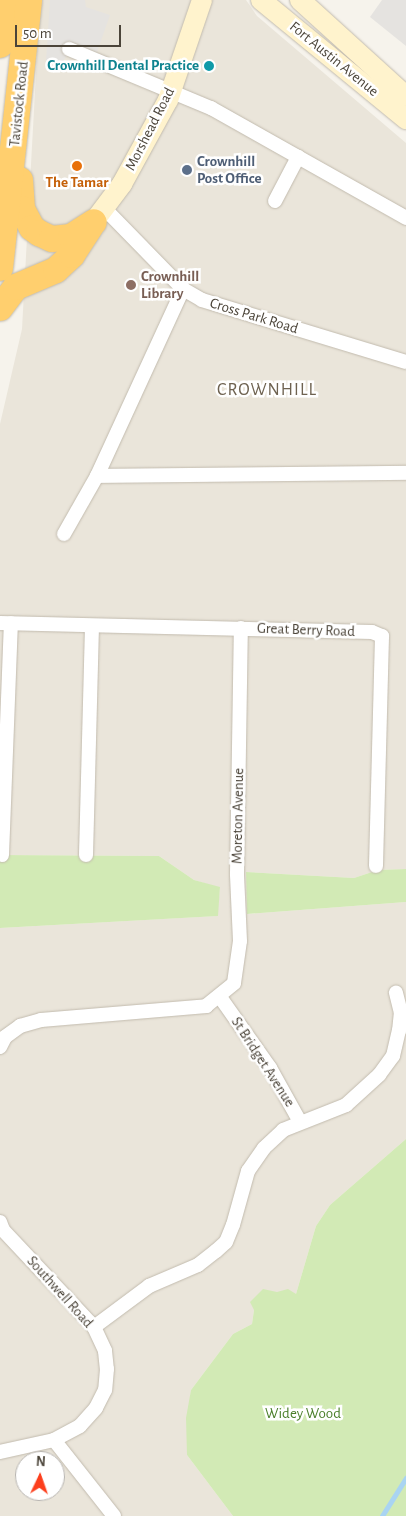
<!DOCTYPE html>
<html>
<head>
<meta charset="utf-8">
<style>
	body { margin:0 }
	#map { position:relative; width:406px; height:1516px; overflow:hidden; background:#f6f3ec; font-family:"Alegreya Sans",sans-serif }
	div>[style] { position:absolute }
	.residential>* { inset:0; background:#eae5da }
	.green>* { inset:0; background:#d2eab5 }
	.parking>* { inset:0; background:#e5e3e0 }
	.stream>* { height:4.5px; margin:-2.25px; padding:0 2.25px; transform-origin:2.25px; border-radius:2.25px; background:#a9d4f2 }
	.roads { filter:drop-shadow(0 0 1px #c2bbae) drop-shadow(0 0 1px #c2bbae) }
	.street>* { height:14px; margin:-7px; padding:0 7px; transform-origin:7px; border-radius:7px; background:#fff }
	.secondary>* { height:20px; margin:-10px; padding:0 10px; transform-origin:10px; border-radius:10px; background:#fff3cd }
	.highway>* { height:26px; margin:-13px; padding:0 13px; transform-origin:13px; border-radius:13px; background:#ffcf6e }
	.dots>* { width:14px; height:14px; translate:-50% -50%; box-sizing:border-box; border:2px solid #fff; border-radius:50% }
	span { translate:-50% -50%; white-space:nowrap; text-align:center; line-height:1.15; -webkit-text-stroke:5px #fff; paint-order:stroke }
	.street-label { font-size:15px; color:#4b4439 }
	.culture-label { font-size:15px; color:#0d838f; font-weight:700 }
	.right { translate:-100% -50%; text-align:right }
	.service-label { font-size:15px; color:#4e5e75; font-weight:700 }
	.left { translate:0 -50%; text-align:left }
	.food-label { font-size:15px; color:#c56008; font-weight:700 }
	.education-label { font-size:15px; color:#785e54; font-weight:700 }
	.park-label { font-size:15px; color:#4a7f2a }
	.quarter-label { font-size:18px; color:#6e6250; letter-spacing:1px }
	.north { position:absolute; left:15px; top:1451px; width:50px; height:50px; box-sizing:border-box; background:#fff; border:1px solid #b7b4b0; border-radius:50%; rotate:3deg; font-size:14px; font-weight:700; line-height:20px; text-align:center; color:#4b4439 }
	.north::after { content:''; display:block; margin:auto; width:18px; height:22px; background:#fc3f1d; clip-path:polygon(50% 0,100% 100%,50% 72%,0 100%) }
	.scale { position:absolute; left:15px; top:25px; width:106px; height:22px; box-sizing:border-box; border:2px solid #4b4439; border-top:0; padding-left:6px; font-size:15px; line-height:18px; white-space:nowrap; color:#4b4439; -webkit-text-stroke:4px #fff; paint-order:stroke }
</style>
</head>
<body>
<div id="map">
	<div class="residential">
		<div style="clip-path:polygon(evenodd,40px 0,246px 0,257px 16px,406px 143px,406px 869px,378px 870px,354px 878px,246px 872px,248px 914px,406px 902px,406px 1139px,330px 1205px,316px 1226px,296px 1294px,254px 1310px,252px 1324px,233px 1334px,191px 1390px,187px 1455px,233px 1516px,0 1516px,0 928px,217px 916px,220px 888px,194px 880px,159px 856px,0 855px,0 424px,22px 329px,40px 0,25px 1461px,55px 1461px,55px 1491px,25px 1491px,25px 1461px)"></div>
	</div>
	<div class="green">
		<div style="clip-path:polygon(0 855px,159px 856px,194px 880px,220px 887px,218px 916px,0 928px)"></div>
		<div style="clip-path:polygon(406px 869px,406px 902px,247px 914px,246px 872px,354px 878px,378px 870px)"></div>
		<div style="clip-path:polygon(406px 1139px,406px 1516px,233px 1516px,187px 1455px,186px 1418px,191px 1390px,233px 1334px,252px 1324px,254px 1310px,250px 1302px,263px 1289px,277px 1292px,288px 1289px,296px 1294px,316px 1226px,330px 1205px)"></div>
	</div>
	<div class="parking">
		<div style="clip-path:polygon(50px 0,85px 0,86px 7px,110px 15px,92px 66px,67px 56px,61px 63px,46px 61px)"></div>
		<div style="clip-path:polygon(382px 0,406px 0,406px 46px,370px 17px)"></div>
	</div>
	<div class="stream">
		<div style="left:382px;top:1516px;width:45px;rotate:-57.7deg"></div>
	</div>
	<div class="roads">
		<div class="street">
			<div style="left:69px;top:49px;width:154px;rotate:22.6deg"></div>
			<div style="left:211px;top:108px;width:224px;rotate:29.4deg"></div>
			<div style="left:275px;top:201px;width:50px;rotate:-62.4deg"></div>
			<div style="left:104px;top:208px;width:113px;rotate:45.7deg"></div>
			<div style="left:183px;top:289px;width:22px;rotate:30deg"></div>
			<div style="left:202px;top:300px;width:213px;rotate:16.9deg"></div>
			<div style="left:97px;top:476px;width:309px;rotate:-0.6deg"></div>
			<div style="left:64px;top:534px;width:67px;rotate:-60.4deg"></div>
			<div style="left:97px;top:476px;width:206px;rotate:-65.3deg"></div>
			<div style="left:0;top:623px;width:372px;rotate:1.4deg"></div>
			<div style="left:372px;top:632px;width:11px;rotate:22deg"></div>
			<div style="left:382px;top:636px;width:230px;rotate:91.5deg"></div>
			<div style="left:2px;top:855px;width:232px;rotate:-87.8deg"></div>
			<div style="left:86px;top:855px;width:229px;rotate:-88.5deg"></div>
			<div style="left:220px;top:997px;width:87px;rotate:54.8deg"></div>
			<div style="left:270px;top:1068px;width:62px;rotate:60.9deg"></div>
			<div style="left:0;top:1047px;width:11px;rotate:-63deg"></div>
			<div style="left:5px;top:1037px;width:19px;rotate:-36deg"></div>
			<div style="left:20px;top:1026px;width:22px;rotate:-16deg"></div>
			<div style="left:41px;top:1020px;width:166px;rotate:-4.8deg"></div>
			<div style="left:206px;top:1006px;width:36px;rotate:-39deg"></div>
			<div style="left:234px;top:983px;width:42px;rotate:-81.9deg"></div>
			<div style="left:240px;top:941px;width:67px;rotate:-92.6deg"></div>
			<div style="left:237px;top:874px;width:246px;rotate:-89.1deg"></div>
			<div style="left:0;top:1222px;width:9px;rotate:69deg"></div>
			<div style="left:3px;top:1230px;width:133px;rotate:46.8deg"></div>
			<div style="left:94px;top:1327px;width:26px;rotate:65deg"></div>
			<div style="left:105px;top:1351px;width:18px;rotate:84deg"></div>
			<div style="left:107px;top:1369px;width:21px;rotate:95deg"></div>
			<div style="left:105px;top:1390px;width:20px;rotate:117deg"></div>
			<div style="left:96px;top:1408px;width:24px;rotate:132deg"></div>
			<div style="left:80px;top:1426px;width:30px;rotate:152deg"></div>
			<div style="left:54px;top:1440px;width:55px;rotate:167.5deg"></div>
			<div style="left:94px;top:1327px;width:69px;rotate:-36.7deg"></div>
			<div style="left:149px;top:1286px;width:53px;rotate:-23.2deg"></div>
			<div style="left:198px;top:1265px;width:23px;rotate:-38deg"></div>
			<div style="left:216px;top:1251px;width:13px;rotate:-42deg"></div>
			<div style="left:226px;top:1242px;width:18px;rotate:-68deg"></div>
			<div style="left:233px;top:1225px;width:56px;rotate:-74.5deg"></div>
			<div style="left:248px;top:1171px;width:28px;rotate:-55deg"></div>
			<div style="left:264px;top:1148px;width:26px;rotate:-43deg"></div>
			<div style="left:283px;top:1130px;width:68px;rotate:-21.6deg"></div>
			<div style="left:346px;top:1105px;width:45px;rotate:-42.3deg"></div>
			<div style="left:379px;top:1075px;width:24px;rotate:-54deg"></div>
			<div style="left:393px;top:1056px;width:26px;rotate:-77deg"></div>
			<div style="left:399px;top:1031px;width:18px;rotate:-84deg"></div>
			<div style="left:401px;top:1013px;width:21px;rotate:-104deg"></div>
			<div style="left:54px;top:1440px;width:97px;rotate:51.7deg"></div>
		</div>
		<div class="secondary">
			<div style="left:261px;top:0;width:188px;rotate:39.4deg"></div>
			<div style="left:300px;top:0;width:143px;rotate:42.2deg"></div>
			<div style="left:98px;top:216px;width:40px;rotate:-53deg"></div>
			<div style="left:122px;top:184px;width:96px;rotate:-61.3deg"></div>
			<div style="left:168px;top:100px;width:106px;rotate:-71.2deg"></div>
		</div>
		<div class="highway">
			<div style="left:0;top:45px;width:45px;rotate:-82.4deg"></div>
			<div style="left:20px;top:180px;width:29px;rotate:86deg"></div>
			<div style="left:22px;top:209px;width:21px;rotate:62deg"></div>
			<div style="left:32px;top:228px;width:9px;rotate:36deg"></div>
			<div style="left:39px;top:233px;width:14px;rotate:25deg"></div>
			<div style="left:52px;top:239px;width:19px;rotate:-6deg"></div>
			<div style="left:71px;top:237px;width:27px;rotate:-33deg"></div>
			<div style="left:0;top:268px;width:270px;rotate:-83.8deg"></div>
			<div style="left:0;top:308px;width:26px;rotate:-53deg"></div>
			<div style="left:16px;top:287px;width:43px;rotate:-23deg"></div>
			<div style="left:56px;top:270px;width:22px;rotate:-43deg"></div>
			<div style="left:72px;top:255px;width:35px;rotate:-57deg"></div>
		</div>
	</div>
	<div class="dots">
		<div style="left:209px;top:66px;background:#0f9aa8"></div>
		<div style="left:77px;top:166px;background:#e8710a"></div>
		<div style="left:187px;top:170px;background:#5c6f8a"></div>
		<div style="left:131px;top:285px;background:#8d6e63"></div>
	</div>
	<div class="street-label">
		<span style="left:334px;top:59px;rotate:39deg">Fort Austin Avenue</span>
		<span style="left:19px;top:104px;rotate:-84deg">Tavistock Road</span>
		<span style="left:150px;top:129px;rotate:-63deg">Morshead Road</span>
		<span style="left:254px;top:316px;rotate:17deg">Cross Park Road</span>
		<span style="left:306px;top:630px;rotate:2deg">Great Berry Road</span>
		<span style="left:238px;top:816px;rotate:-89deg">Moreton Avenue</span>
		<span style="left:263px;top:1062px;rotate:57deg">St Bridget Avenue</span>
		<span style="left:60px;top:1292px;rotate:48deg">Southwell Road</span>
	</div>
	<div class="culture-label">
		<span class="right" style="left:199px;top:66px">Crownhill Dental Practice</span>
	</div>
	<div class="service-label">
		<span class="left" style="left:197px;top:170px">Crownhill<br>Post Office</span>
	</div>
	<div class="food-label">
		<span style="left:77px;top:183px">The Tamar</span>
	</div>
	<div class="education-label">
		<span class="left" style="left:141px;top:285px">Crownhill<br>Library</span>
	</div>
	<div class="park-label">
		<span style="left:303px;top:1414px">Widey Wood</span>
	</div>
	<div class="quarter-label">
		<span style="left:267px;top:390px">CROWNHILL</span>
	</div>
	<div class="north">N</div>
	<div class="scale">50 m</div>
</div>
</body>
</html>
